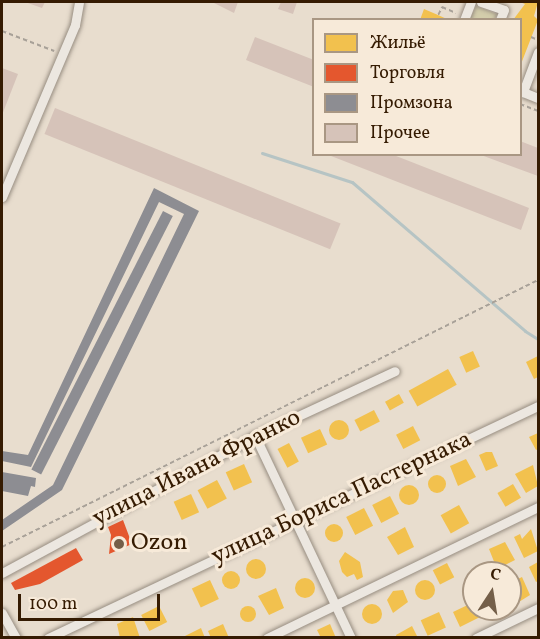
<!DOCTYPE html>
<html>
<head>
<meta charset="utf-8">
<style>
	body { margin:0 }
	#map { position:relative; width:540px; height:639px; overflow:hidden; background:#e8ddce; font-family:Vollkorn,serif }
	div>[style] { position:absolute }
	.green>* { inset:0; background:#d3cdab }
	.homes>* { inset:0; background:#f2c14e; transform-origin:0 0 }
	.round { border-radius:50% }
	.shops>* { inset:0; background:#e4572e }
	.industry>* { inset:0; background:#8d8d92; transform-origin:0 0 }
	.stream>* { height:3px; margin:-1.5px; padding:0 1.5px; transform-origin:1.5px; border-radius:1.5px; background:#b6c4c4 }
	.building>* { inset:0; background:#d6c3b9; transform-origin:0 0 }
	.path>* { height:1.5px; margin-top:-0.75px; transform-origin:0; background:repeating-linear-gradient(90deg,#a8a198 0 4.5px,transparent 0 7.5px) }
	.roads { filter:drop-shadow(0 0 2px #978d81) drop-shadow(0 0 2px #978d81) }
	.minor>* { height:9px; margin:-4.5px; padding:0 4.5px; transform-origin:4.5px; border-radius:4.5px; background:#ece7e0 }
	.dots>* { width:16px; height:16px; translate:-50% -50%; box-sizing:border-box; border:3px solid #f7ead9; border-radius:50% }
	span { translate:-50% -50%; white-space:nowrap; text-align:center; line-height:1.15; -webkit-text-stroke:6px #f7ead9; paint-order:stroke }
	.street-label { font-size:24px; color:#351b02 }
	.poi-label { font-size:24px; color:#351b02 }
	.left { translate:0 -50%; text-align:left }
	.frame { position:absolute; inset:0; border:3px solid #351b02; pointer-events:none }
	.legend { position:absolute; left:312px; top:18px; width:210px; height:138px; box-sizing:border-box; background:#f7ead9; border:2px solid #a99783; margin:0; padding:8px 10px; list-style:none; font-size:18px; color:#351b02 }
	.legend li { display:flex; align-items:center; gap:12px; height:30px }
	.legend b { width:30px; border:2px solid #a99783 }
	.north { position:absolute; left:462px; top:561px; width:60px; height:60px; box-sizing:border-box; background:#f7ead9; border:2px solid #a99783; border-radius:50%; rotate:12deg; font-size:16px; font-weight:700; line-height:24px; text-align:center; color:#351b02 }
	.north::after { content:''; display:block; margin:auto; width:21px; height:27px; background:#745f49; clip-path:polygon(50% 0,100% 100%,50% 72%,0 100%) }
	.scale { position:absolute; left:18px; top:594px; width:142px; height:27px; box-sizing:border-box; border:3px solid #351b02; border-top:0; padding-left:8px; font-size:18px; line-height:21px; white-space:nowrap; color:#351b02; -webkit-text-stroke:4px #f7ead9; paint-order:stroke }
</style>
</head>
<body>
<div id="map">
	<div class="green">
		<div style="clip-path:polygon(476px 6px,497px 14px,495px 19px,470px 19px)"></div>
	</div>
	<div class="homes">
		<div style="clip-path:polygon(520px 2px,538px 2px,534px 16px,538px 20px,521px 64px,520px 20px,513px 20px,525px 4px)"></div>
		<div style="clip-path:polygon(424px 9px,438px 15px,449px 20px,420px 20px)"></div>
		<div style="left:473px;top:351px;width:17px;height:15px;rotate:66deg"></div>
		<div style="clip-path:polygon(538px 356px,538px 377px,534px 379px,526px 362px)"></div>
		<div style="left:448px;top:369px;width:18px;height:45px;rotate:61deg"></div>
		<div style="left:399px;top:394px;width:10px;height:16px;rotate:61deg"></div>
		<div style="left:374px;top:410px;width:13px;height:22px;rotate:63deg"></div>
		<div class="round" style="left:329px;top:420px;width:20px;height:20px"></div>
		<div style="left:413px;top:426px;width:16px;height:19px;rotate:63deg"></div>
		<div style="left:320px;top:429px;width:17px;height:21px;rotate:65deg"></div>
		<div style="clip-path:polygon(538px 433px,538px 449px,536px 450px,529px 437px)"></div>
		<div style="left:289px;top:443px;width:21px;height:13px;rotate:62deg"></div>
		<div style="clip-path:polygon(486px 452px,492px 452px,498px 466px,486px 471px,479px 455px)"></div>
		<div style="clip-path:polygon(466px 459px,476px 477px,458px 486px,450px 466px)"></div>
		<div style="left:244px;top:464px;width:20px;height:20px;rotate:66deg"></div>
		<div style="clip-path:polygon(533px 465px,538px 486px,526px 493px,515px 474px)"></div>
		<div class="round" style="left:428px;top:475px;width:18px;height:18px"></div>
		<div style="left:217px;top:480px;width:21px;height:22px;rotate:62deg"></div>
		<div style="left:513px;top:484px;width:16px;height:18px;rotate:60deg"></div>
		<div class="round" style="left:399px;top:485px;width:20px;height:20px"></div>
		<div style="left:191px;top:494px;width:20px;height:19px;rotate:66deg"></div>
		<div style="left:390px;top:496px;width:20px;height:20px;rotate:63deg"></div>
		<div style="left:459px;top:505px;width:21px;height:21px;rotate:61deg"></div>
		<div style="left:364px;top:508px;width:20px;height:20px;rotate:63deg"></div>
		<div class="round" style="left:325px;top:524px;width:18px;height:18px"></div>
		<div style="clip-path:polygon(405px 527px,414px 547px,398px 555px,387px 537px)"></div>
		<div style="clip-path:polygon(531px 529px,538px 551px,524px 558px,514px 537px,520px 534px,522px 539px)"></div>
		<div style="clip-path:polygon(505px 542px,515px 560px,497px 569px,489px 549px)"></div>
		<div style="clip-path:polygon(345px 552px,360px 562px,363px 577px,357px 580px,354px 574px,347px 577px,342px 572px,339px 561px)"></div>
		<div class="round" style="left:246px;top:559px;width:20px;height:20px"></div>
		<div style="clip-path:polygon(538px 562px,538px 581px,536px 582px,529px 567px)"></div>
		<div style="left:447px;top:563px;width:16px;height:16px;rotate:63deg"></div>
		<div class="round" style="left:222px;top:571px;width:18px;height:18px"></div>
		<div style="clip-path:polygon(522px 577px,530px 595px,514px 605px,510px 583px)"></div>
		<div class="round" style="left:295px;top:578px;width:20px;height:20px"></div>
		<div style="left:210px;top:580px;width:21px;height:20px;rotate:65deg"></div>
		<div class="round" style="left:415px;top:580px;width:20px;height:20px"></div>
		<div style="clip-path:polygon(276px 588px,284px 608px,269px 615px,258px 596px)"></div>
		<div style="clip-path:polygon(403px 590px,408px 602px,393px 613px,387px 600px,393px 591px)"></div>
		<div style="clip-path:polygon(474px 602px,474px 609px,492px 611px,460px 627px,453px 612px)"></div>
		<div class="round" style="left:362px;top:604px;width:20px;height:20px"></div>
		<div class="round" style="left:240px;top:606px;width:16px;height:16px"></div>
		<div style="left:159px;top:606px;width:18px;height:20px;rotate:63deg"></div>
		<div style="left:439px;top:612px;width:17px;height:20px;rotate:66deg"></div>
		<div style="clip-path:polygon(133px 617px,140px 638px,120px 638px,117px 624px)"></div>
		<div style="clip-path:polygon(223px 624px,229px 638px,211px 638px,208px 631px)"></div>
		<div style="clip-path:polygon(330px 624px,336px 638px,321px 638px,317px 630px)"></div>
		<div style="clip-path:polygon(412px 626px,418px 638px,397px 638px,396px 635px)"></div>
		<div style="clip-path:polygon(201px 628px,205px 638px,186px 638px,185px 636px)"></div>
	</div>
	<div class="shops">
		<div style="clip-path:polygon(123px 520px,132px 544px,109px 554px,111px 535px,108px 527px)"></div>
		<div style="clip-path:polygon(76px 548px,83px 560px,40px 584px,15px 590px,11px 583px)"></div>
	</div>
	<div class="industry">
		<div style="clip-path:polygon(154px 188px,199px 211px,62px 490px,2px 531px,2px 520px,53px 485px,184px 214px,159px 202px,31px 467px,2px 461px,2px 451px,28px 455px)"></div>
		<div style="left:163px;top:211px;width:11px;height:290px;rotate:27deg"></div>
		<div style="clip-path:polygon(2px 472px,36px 478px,35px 487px,31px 486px,28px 496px,2px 491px)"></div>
	</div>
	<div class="stream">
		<div style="left:262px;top:153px;width:95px;rotate:17.9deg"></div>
		<div style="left:352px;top:182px;width:228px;rotate:40.7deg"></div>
		<div style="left:525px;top:331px;width:15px;rotate:32deg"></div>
	</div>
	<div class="building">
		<div style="clip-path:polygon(25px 2px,45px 2px,42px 8px)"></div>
		<div style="clip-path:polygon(212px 2px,238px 2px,234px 13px)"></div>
		<div style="clip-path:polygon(281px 2px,297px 2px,293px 14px,278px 9px)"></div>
		<div style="clip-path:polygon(255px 37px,314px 60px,314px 87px,246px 60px)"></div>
		<div style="clip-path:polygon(2px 68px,18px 74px,2px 115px)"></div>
		<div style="left:55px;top:108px;width:308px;height:28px;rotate:22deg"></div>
		<div style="clip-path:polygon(520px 141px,538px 148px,538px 176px,481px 155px,520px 154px)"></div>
		<div style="clip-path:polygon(326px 154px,391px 154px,529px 208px,521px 230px)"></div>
	</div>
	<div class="path">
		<div style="left:438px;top:15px;width:9px;rotate:-63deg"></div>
		<div style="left:442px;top:7px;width:15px;rotate:23deg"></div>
		<div style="left:2px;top:31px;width:56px;rotate:21deg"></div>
		<div style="left:531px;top:37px;width:8px;rotate:23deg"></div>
		<div style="left:520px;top:104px;width:19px;rotate:21deg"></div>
		<div style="left:2px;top:547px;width:599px;rotate:-26.48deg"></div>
	</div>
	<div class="roads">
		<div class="minor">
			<div style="left:481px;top:2px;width:24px;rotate:19deg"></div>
			<div style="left:504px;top:10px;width:11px;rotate:112deg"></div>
			<div style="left:464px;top:20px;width:19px;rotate:-69deg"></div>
			<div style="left:538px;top:52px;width:43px;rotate:110.6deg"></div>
			<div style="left:523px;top:92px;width:16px;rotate:22deg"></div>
			<div style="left:2px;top:197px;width:187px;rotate:-67deg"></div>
			<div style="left:75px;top:25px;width:23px;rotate:-80deg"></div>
			<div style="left:255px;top:436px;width:224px;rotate:64.6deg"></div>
			<div style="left:2px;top:573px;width:288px;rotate:-28.4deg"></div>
			<div style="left:255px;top:436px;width:154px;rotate:-24.9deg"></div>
			<div style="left:2px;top:613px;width:29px;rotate:61deg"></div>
			<div style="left:48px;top:638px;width:542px;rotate:-25.34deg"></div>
			<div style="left:267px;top:638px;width:301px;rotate:-25.8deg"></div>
			<div style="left:476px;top:638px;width:69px;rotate:-25.8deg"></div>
		</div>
	</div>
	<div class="dots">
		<div style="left:119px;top:544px;background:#745f49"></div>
	</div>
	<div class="street-label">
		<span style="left:197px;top:469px;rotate:-27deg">улица Ивана Франко</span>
		<span style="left:342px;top:499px;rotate:-25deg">улица Бориса Пастернака</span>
	</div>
	<div class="poi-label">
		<span class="left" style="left:131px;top:544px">Ozon</span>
	</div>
	<div class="frame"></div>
	<ul class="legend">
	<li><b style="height:16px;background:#f2c14e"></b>Жильё</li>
	<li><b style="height:16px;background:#e4572e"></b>Торговля</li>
	<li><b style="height:16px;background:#8d8d92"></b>Промзона</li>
	<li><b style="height:16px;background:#d6c3b9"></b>Прочее</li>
	</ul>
	<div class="north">С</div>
	<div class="scale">100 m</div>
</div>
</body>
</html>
